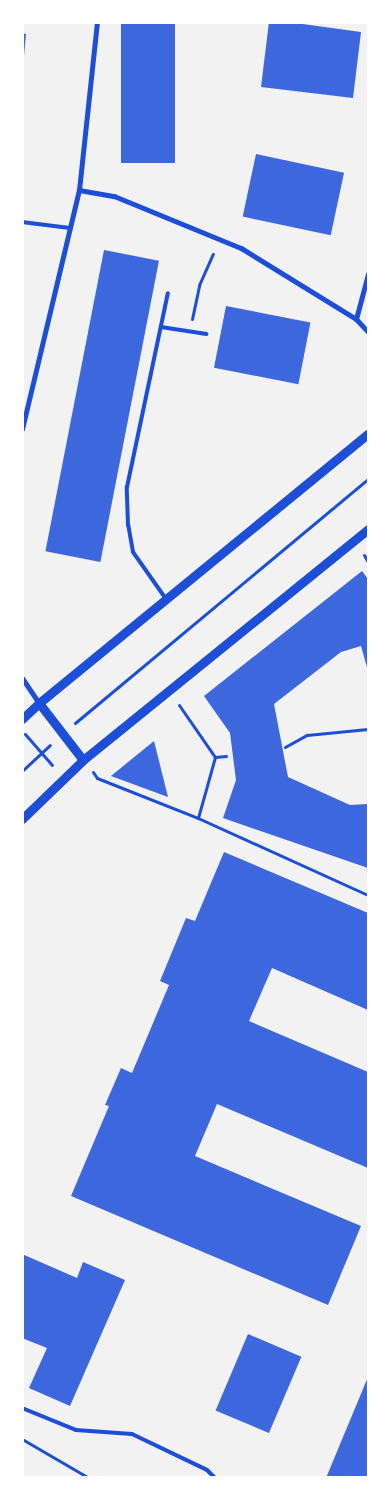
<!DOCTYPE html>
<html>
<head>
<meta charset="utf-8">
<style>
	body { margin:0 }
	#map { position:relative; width:391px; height:1500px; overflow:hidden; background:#f2f2f2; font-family:"IBM Plex Serif",serif }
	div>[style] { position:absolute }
	.building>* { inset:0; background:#3d67dc; transform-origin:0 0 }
	.path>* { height:3px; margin:-1.5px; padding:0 1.5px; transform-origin:1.5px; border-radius:1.5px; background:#1d4ed8 }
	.service>* { height:4px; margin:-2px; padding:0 2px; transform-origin:2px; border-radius:2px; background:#1d4ed8 }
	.minor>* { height:5px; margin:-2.5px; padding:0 2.5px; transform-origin:2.5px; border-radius:2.5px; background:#1d4ed8 }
	.tertiary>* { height:9px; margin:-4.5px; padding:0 4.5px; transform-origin:4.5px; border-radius:4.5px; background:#1d4ed8 }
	span { translate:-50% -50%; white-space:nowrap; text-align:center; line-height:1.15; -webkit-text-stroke:4px #fff; paint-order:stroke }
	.frame { position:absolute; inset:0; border:24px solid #fff; pointer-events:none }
</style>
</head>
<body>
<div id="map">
	<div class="building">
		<div style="left:121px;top:22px;width:54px;height:141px"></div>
		<div style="clip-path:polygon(269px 22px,288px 22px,361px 32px,353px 98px,261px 87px)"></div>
		<div style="clip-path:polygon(22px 33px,26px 34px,24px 56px,22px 56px)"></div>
		<div style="left:256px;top:154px;width:90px;height:64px;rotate:12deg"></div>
		<div style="left:104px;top:250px;width:56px;height:307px;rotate:11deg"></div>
		<div style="left:226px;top:306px;width:86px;height:63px;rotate:11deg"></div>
		<div style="clip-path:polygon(362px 571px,368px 579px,368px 671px,361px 646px,341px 652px,274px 704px,288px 777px,350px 805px,368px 804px,368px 868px,223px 818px,236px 780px,230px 733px,204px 696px)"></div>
		<div style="clip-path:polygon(154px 741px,168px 797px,111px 776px)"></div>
		<div style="clip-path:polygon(224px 852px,368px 913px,368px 1010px,272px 968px,249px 1021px,368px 1072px,368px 1168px,217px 1104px,195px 1156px,361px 1226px,328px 1305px,71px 1196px,109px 1106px,105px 1105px,121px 1068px,132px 1073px,169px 985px,160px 981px,186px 918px,195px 921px)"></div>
		<div style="clip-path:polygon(22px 1254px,77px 1278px,83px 1262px,125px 1280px,70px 1406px,29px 1388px,47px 1348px,22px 1338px)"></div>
		<div style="left:248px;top:1334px;width:58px;height:83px;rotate:23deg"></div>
		<div style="clip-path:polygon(368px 1377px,368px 1478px,326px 1478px)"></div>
	</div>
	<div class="path">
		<div style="left:192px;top:319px;width:35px;rotate:-78deg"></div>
		<div style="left:199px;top:285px;width:34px;rotate:-66deg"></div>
		<div style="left:364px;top:555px;width:8px;rotate:60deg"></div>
		<div style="left:179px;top:705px;width:63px;rotate:55.3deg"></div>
		<div style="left:215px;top:757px;width:63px;rotate:105.6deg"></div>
		<div style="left:75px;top:723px;width:381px;rotate:-39.8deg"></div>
		<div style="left:25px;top:734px;width:41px;rotate:48.9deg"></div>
		<div style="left:285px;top:747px;width:25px;rotate:-29deg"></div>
		<div style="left:307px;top:735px;width:61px;rotate:-5.6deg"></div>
		<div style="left:215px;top:757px;width:11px;rotate:-5deg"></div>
		<div style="left:22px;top:771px;width:38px;rotate:-43deg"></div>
		<div style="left:93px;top:772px;width:7px;rotate:56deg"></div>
		<div style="left:97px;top:778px;width:109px;rotate:21.6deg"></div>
		<div style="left:198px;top:818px;width:187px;rotate:24.4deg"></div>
		<div style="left:22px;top:1439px;width:78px;rotate:30.2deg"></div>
	</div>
	<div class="service">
		<div style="left:22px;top:222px;width:48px;rotate:7.1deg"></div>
		<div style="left:161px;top:327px;width:46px;rotate:8.8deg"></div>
		<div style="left:166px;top:599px;width:57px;rotate:-125.1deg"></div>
		<div style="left:133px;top:552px;width:27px;rotate:-100deg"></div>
		<div style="left:128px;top:525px;width:38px;rotate:-92deg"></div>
		<div style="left:127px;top:487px;width:198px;rotate:-78.1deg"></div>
		<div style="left:22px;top:1408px;width:58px;rotate:22.2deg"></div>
		<div style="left:76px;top:1430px;width:56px;rotate:4.1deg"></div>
		<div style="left:132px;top:1434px;width:83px;rotate:25.6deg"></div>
		<div style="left:207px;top:1470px;width:11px;rotate:45deg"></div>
	</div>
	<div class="minor">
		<div style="left:79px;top:190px;width:36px;rotate:10deg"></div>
		<div style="left:114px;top:196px;width:137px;rotate:22.3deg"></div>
		<div style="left:241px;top:248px;width:135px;rotate:31.7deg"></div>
		<div style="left:356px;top:319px;width:18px;rotate:47deg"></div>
		<div style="left:356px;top:319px;width:47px;rotate:-75.1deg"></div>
		<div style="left:22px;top:429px;width:246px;rotate:-76.6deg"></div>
		<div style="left:79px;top:190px;width:169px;rotate:-83.9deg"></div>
		<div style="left:22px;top:678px;width:30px;rotate:56deg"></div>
	</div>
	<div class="tertiary">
		<div style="left:39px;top:703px;width:72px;rotate:52.3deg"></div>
		<div style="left:22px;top:719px;width:23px;rotate:-43deg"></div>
		<div style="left:39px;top:703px;width:425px;rotate:-39.3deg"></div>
		<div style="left:22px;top:819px;width:85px;rotate:-44deg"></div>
		<div style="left:83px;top:760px;width:367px;rotate:-39deg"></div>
	</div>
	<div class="frame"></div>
</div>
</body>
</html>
